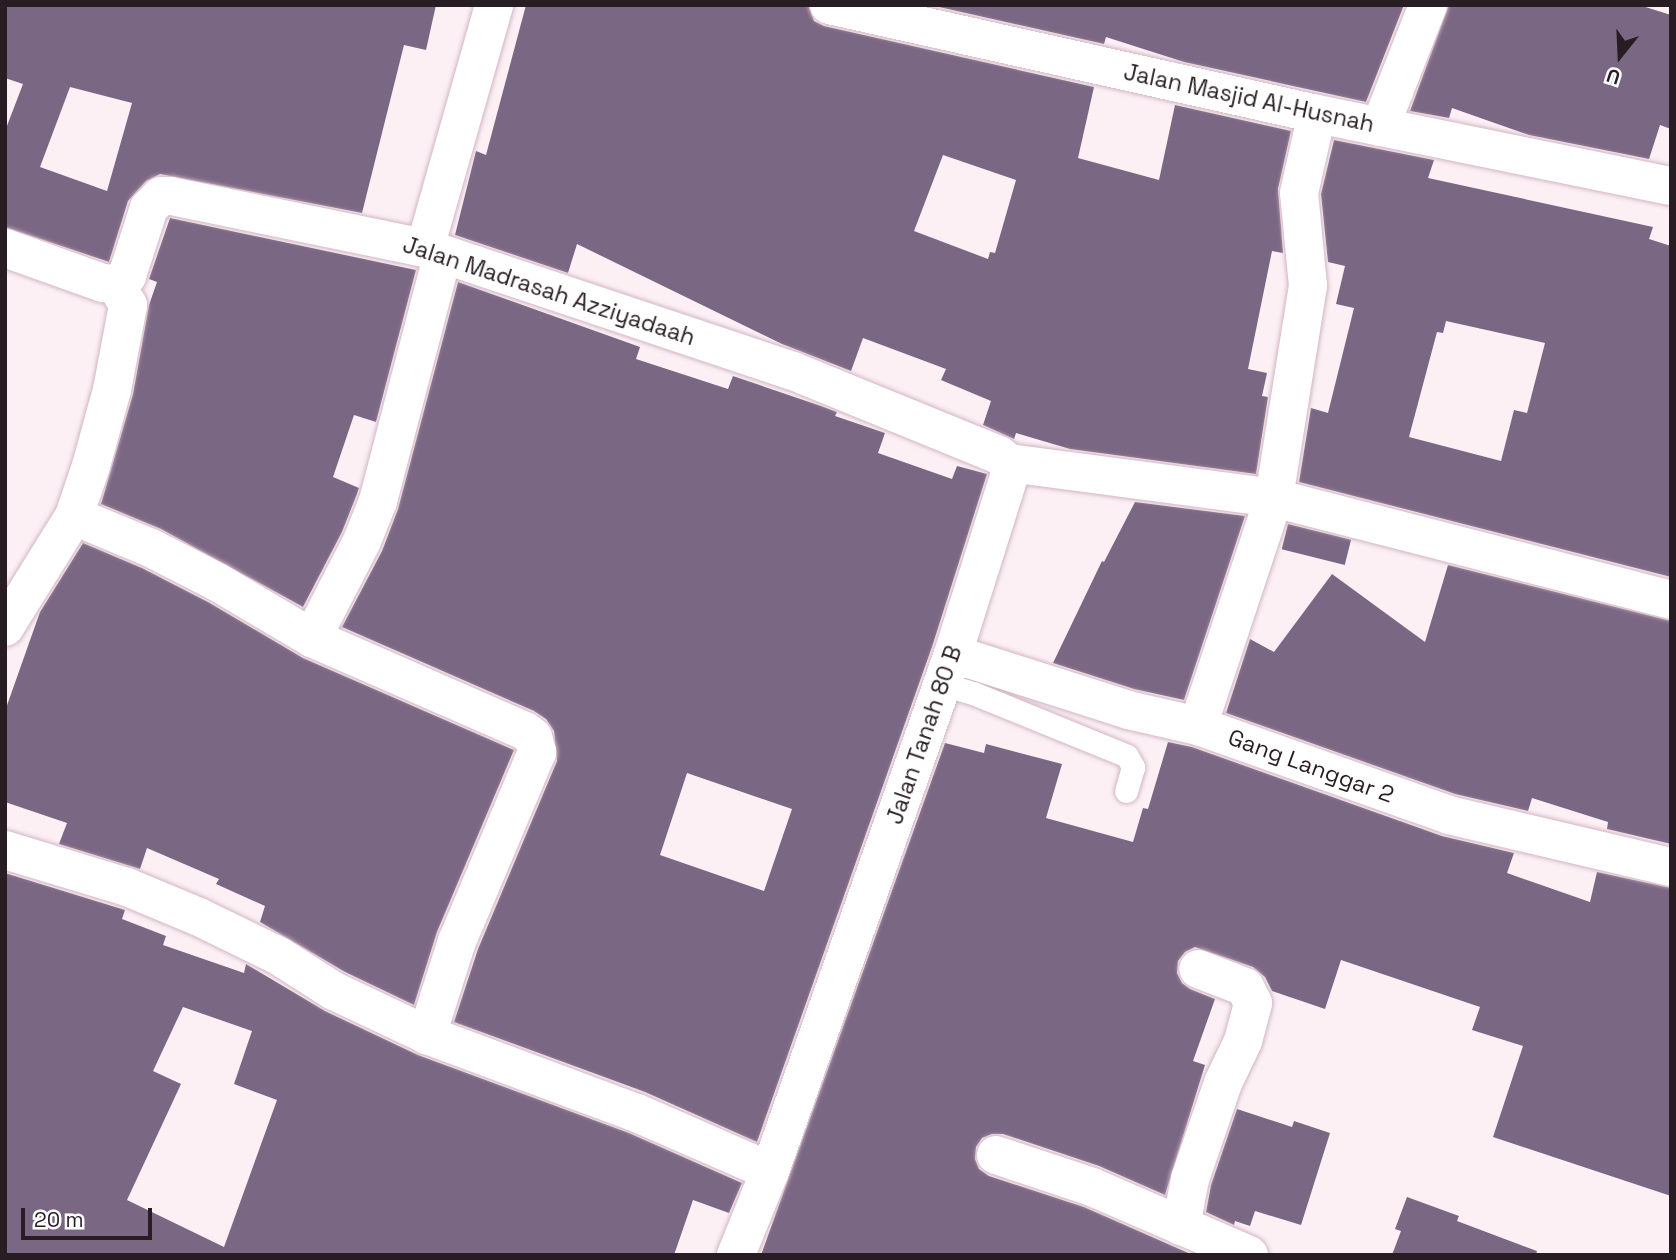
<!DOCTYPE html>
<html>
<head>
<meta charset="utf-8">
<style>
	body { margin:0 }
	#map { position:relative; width:1676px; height:1260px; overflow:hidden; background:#fcf0f5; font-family:"Space Grotesk",sans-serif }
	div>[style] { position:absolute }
	.building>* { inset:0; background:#7a6783; transform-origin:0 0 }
	.roads { filter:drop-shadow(0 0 2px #d2b5c3) drop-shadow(0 0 2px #d2b5c3) }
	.service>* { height:23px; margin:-11.5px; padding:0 11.5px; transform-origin:11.5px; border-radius:11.5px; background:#fff }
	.minor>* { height:38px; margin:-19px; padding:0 19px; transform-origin:19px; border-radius:19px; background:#fff }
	span { translate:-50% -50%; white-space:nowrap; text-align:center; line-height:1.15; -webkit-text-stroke:6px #fff; paint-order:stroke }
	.street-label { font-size:23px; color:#281d23 }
	.frame { position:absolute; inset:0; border:7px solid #281d23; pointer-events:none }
	.north { position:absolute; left:1585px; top:21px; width:70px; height:70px; -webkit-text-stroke:5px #fff; paint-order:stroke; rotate:198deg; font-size:19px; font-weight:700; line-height:28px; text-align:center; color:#281d23 }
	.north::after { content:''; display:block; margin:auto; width:24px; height:32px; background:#281d23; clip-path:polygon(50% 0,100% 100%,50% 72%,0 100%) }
	.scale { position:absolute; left:21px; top:1208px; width:131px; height:32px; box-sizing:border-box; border:4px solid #281d23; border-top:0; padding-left:9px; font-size:21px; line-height:24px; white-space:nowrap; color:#281d23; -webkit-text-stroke:5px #fff; paint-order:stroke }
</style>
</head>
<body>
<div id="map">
	<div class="building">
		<div style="clip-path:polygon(evenodd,5px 5px,436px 5px,426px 50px,404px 45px,362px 213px,160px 174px,146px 181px,128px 201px,109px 262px,5px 227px,5px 131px,23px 84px,5px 78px,5px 5px,70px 87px,132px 103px,107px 191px,40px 167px,70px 87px)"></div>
		<div style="clip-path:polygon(evenodd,526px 5px,808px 5px,814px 21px,824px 26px,1094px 87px,1078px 158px,1159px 180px,1175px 105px,1291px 131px,1278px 189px,1283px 253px,1272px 251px,1248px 369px,1267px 373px,1262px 396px,1268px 397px,1256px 474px,1070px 449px,1016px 433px,1014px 439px,983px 425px,991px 401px,941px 380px,946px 369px,863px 338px,851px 371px,782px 344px,577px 244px,568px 273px,455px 235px,476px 151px,486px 155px,526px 5px,943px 155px,1016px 180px,995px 253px,990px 252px,988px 259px,914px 231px,943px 155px)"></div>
		<div style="clip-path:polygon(930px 5px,1404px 5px,1366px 102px,1184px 62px,1106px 37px,1104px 44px)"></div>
		<div style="clip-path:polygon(1449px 5px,1639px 5px,1671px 15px,1671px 129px,1660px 125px,1649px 159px,1529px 135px,1452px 108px,1449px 118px,1410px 111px)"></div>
		<div style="clip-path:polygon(evenodd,1334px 140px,1434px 160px,1428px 178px,1653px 227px,1649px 239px,1671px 246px,1671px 577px,1299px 482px,1311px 408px,1328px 413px,1354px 308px,1336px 304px,1345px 266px,1328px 262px,1321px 194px,1334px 140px,1446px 321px,1545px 343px,1527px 413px,1514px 410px,1501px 461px,1409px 437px,1437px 332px,1443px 333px,1446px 321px)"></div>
		<div style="clip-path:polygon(170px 218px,416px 270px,376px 422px,354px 415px,333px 477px,359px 488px,357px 494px,342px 532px,303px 607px,161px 529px,101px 504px,133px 394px,149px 305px,157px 282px,149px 279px)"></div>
		<div style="clip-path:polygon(evenodd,458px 282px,640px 347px,636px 359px,728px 389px,733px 376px,821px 406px,837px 412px,835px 416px,885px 433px,878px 453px,952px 479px,957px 466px,987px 474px,932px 647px,757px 1142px,645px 1092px,454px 1022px,478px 949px,557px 761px,554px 731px,546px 719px,534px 711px,342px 627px,382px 551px,398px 509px,458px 282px,687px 773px,792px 809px,764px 891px,660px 855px,687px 773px)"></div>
		<div style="clip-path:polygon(1135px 502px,1245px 516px,1184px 700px,1134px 689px,1053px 663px,1102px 561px,1104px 562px)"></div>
		<div style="left:1288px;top:524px;width:65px;height:26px;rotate:14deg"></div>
		<div style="clip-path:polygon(83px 543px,142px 568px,208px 602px,303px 658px,514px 750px,437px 932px,414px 1005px,345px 972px,260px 922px,265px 906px,216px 884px,219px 879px,147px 848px,140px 869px,59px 844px,67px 823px,5px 802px,5px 711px,40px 612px)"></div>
		<div style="clip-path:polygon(1448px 565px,1671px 621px,1671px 844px,1607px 829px,1608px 822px,1532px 798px,1528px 811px,1455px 794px,1226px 713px,1250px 639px,1274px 652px,1332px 574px,1425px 642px)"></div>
		<div style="clip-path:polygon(1168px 742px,1192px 747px,1442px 836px,1514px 853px,1507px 873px,1590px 902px,1597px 872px,1671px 888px,1671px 1196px,1493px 1137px,1523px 1046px,1472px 1030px,1480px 1007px,1341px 960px,1325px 1009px,1272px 991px,1265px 977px,1253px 967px,1195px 947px,1185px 952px,1178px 961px,1177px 973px,1182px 983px,1190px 989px,1215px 999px,1193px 1061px,1205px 1065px,1165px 1195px,1099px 1166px,1003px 1134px,992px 1134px,982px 1138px,976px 1147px,975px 1159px,979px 1169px,989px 1176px,1084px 1207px,1193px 1255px,761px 1255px,945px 743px,984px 753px,986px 744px,1062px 764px,1046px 818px,1133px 842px,1143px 808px,1148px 809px)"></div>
		<div style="clip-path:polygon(evenodd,5px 873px,125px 910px,122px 919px,166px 936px,163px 945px,244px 973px,246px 964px,325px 1011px,418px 1055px,629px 1133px,742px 1183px,729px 1213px,693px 1200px,674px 1255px,5px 1255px,5px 873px,183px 1007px,252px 1031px,234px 1084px,277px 1100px,224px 1247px,127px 1200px,181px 1084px,153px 1071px,183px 1007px)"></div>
		<div style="clip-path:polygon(1237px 1109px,1292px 1127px,1294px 1121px,1330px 1133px,1301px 1225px,1255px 1211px,1250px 1226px,1235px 1221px,1234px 1225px,1206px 1212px,1211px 1185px)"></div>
		<div style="clip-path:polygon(1407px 1197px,1459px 1216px,1457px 1221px,1537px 1251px,1536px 1255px,1392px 1255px,1401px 1231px,1395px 1229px)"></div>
	</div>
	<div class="roads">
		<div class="service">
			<div style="left:943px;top:684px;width:31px;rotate:17deg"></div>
			<div style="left:973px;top:693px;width:166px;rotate:22.2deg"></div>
			<div style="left:1127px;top:756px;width:13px;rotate:61deg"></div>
			<div style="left:1133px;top:767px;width:25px;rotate:106deg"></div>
		</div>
		<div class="minor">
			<div style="left:829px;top:5px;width:500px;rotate:12.59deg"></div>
			<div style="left:1317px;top:114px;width:361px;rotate:11.5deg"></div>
			<div style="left:1380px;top:127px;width:131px;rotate:-68.5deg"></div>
			<div style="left:5px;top:248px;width:104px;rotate:19.7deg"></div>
			<div style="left:103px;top:283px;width:13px;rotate:4deg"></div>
			<div style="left:116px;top:284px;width:14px;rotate:-36deg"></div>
			<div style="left:127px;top:276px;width:71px;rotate:-72.1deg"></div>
			<div style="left:149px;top:208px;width:17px;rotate:-45deg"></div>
			<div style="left:161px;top:196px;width:10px"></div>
			<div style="left:171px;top:196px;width:259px;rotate:11.6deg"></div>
			<div style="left:425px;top:248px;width:388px;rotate:18.5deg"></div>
			<div style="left:793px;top:371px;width:222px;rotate:22.2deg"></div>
			<div style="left:999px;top:455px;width:13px;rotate:39deg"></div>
			<div style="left:425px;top:248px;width:253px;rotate:-74.1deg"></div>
			<div style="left:1009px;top:463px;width:267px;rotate:7.5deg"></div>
			<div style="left:1274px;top:498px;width:410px;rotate:14.4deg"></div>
			<div style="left:74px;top:516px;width:83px;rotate:22.6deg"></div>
			<div style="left:151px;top:548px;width:76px;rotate:27.2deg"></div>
			<div style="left:219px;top:583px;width:108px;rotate:30.6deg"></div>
			<div style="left:312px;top:638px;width:232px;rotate:23.6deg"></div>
			<div style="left:525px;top:731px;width:10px;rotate:37deg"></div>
			<div style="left:533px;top:737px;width:16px;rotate:75deg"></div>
			<div style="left:537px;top:752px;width:205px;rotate:112.9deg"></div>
			<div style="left:457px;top:941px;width:99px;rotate:107.7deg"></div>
			<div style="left:5px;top:627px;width:131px;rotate:-58.1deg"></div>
			<div style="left:74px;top:516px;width:53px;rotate:-71.2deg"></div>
			<div style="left:91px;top:466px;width:79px;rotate:-74.6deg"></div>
			<div style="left:112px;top:390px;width:86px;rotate:-79.3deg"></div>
			<div style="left:128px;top:305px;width:24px;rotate:-120deg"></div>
			<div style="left:312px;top:638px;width:109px;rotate:-62.7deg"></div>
			<div style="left:362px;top:541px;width:43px;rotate:-68.2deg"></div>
			<div style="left:378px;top:501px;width:255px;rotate:-75.3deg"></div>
			<div style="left:953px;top:654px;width:184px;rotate:17.7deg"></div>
			<div style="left:1128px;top:710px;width:72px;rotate:12.9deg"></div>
			<div style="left:1198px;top:726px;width:266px;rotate:19.5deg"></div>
			<div style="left:1449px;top:815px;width:228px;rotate:13.2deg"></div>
			<div style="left:1198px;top:726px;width:240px;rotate:-71.6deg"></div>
			<div style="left:1274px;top:498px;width:215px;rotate:-80.9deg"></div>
			<div style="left:1308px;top:286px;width:93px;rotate:-95.5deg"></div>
			<div style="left:1299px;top:193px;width:81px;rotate:-77.2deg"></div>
			<div style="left:5px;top:850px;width:127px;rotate:16.9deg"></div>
			<div style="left:127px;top:887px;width:78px;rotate:22.6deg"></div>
			<div style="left:199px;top:917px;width:89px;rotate:26deg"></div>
			<div style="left:279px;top:956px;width:65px;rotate:32.5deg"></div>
			<div style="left:334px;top:991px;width:103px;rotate:25.3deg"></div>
			<div style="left:427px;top:1035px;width:224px;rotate:20.4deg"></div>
			<div style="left:637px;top:1113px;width:145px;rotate:23.6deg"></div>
			<div style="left:996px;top:1155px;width:101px;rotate:18.4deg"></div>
			<div style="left:1092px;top:1187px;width:171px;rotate:23.4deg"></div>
			<div style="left:1181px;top:1226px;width:48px;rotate:-79.2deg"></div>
			<div style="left:1190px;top:1179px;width:102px;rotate:-71deg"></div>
			<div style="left:1223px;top:1083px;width:47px;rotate:-64.5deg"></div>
			<div style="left:1243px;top:1041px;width:39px;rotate:-75deg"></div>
			<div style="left:1253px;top:1003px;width:18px;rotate:-117deg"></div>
			<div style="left:1245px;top:987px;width:50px;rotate:-159deg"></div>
			<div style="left:736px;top:1255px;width:91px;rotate:-68deg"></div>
			<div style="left:770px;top:1171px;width:548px;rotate:-70.51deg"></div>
			<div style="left:953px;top:654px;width:187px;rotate:-72.5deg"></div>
			<div style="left:1009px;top:476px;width:13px;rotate:-90deg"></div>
		</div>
	</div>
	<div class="street-label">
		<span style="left:1249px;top:98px;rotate:12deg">Jalan Masjid Al-Husnah</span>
		<span style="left:549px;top:291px;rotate:18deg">Jalan Madrasah Azziyadaah</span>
		<span style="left:924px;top:735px;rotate:-71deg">Jalan Tanah 80 B</span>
		<span style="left:1311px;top:766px;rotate:20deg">Gang Langgar 2</span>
	</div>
	<div class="frame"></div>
	<div class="north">U</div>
	<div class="scale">20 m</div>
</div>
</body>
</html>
